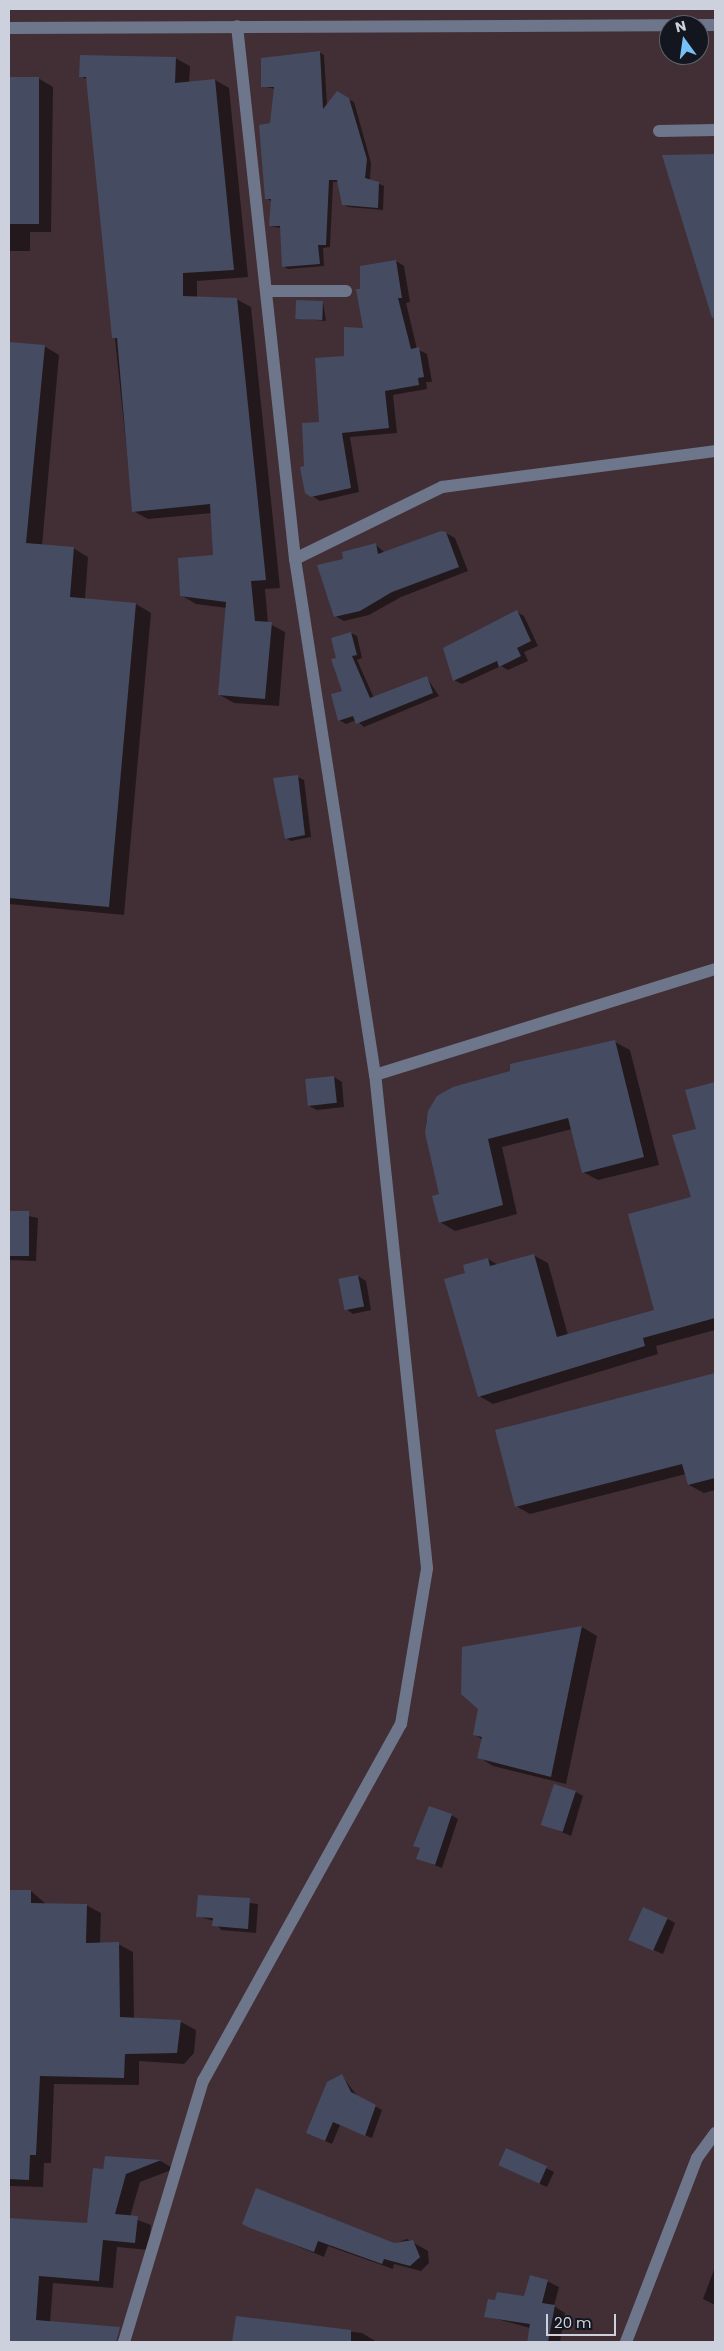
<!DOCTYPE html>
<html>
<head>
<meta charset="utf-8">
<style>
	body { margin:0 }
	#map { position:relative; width:724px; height:2351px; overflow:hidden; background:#272d40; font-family:Poppins,sans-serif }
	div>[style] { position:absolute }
	.industrial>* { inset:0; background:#422f35 }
	.shadow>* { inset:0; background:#0007 }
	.building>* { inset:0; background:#454b60; transform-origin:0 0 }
	.lane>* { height:12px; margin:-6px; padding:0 6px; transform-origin:6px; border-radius:6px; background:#6e768c }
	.street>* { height:12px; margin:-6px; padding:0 6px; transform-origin:6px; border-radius:6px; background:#6e768c }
	.secondary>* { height:12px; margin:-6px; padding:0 6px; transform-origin:6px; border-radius:6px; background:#6e768c }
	span { translate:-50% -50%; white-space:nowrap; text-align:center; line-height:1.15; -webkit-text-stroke:4.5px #13161e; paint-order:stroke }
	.frame { position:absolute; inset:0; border:10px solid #cdd1dd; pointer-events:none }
	.north { position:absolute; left:659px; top:15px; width:50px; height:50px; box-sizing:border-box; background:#13161e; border:1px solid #5d616a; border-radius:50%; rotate:346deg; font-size:14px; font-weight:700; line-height:20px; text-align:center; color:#cdd1dd }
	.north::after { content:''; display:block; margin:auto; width:18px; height:22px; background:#77c0f7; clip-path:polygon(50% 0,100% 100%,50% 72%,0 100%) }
	.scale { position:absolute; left:546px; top:2314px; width:70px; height:22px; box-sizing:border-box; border:2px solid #cdd1dd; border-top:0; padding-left:6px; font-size:15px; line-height:18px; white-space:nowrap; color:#cdd1dd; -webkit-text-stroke:4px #13161e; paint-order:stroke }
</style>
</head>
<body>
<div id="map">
	<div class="industrial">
		<div style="clip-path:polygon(evenodd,9px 9px,715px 9px,715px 2342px,9px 2342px,9px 9px,669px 25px,699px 25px,699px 55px,669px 55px,669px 25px)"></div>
	</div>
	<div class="shadow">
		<div style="clip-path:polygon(319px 52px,324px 55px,327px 106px,337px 93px,354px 102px,371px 163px,370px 180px,384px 186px,383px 210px,348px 207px,343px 204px,339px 182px,333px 182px,330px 247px,323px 248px,324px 266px,288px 269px,283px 266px,281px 228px,271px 226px,271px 201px,266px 198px,275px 89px,262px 86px)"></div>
		<div style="clip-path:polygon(175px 58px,190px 66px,189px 83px,215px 80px,229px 88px,248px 277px,197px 281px,197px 298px,236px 299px,251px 307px,280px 588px,265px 589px,268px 623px,285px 632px,279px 706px,234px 703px,220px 695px,227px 608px,196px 604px,181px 595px,215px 556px,212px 513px,148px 519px,133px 511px,88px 80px,81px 76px)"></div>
		<div style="clip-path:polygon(9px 78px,38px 78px,53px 87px,51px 232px,30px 232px,30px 251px,9px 251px)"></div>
		<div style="clip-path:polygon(715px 155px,715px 307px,708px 303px,664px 157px)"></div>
		<div style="clip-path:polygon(396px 261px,404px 266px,410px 302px,406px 303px,417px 349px,427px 354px,432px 382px,426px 382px,427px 389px,393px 395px,397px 433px,350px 437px,359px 492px,320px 501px,306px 492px,305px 467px,345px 357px,364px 329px,361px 290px)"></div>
		<div style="clip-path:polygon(323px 302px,326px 321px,297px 318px)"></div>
		<div style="clip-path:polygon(9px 343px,44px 346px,59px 355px,42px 546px,73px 548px,88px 557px,85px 599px,136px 604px,151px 613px,124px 915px,9px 904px)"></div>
		<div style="clip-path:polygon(446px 533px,455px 538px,468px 571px,401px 597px,369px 615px,344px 621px,335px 616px,345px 560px,376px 545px,385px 553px)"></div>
		<div style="clip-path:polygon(517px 612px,524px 616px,538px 646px,524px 652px,528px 661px,508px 670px,501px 666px,462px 684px,454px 680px,444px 649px)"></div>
		<div style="clip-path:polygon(351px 633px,357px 636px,362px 658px,357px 660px,374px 698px,427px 678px,439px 696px,364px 727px,356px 720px,346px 724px,339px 720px,344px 692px,337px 659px)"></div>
		<div style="clip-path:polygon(298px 777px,304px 780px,311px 837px,291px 841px,286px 838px)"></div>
		<div style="clip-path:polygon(615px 1042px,630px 1050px,659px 1165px,598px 1180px,583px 1172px,572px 1129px,502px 1147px,517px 1214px,455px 1231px,440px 1222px,441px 1194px,426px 1121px,438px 1097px)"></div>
		<div style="clip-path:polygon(334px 1077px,342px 1082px,344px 1107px,317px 1110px,309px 1106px)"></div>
		<div style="clip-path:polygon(715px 1083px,715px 1330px,656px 1346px,658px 1354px,493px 1404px,479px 1396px,467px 1274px,488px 1259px,498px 1265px,533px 1255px,548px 1263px,568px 1335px,656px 1311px,693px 1198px,698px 1130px,687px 1091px)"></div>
		<div style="clip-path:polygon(9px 1212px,38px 1218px,36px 1261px,9px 1260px)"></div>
		<div style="clip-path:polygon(358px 1276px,366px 1281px,371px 1310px,353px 1314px,346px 1309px)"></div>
		<div style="clip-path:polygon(715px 1374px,715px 1490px,704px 1493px,689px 1485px,686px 1474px,530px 1514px,516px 1506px,497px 1431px)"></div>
		<div style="clip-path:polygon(582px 1627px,597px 1636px,566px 1784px,493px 1766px,479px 1757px,483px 1740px,475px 1735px,479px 1708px,463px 1648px)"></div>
		<div style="clip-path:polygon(576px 1792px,583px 1796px,571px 1836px,542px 1824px)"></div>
		<div style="clip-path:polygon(451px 1815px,458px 1819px,442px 1868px,418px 1859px,421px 1849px,415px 1845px)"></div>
		<div style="clip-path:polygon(9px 1891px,31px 1891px,46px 1904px,86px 1905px,101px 1913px,100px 1944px,118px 1944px,133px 1952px,134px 2019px,181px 2022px,196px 2030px,194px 2053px,184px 2064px,139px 2061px,139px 2085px,54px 2084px,51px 2163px,44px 2163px,43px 2187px,9px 2186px)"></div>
		<div style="clip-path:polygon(199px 1896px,258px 1904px,256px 1933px,221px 1930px,214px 1921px,198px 1916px)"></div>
		<div style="clip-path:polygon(668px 1919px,675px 1923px,663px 1954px,639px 1944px)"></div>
		<div style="clip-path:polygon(342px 2076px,358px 2097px,382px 2110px,372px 2138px,340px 2125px,332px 2144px,314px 2136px)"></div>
		<div style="clip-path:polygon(507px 2149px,554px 2172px,547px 2187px,507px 2169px)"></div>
		<div style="clip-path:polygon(106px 2157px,161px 2161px,174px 2169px,140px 2182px,130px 2217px,151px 2225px,149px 2250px,117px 2247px,113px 2288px,53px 2283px,50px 2323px,114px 2335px,113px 2342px,9px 2342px,9px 2219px,88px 2224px)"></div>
		<div style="clip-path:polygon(243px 2224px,394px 2244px,407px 2239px,428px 2251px,429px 2263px,421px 2271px,394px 2264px,393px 2269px,328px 2246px,324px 2257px)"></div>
		<div style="clip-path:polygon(715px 2267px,715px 2305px,703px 2299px)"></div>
		<div style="clip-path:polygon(547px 2281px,559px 2287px,554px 2306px,565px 2313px,560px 2342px,527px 2342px,530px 2328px,486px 2316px,496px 2301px,525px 2298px)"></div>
		<div style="clip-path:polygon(237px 2317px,362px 2333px,377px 2342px,234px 2342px)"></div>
	</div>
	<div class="building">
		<div style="clip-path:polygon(320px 51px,323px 109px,337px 91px,349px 98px,367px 159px,365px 178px,379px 182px,378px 208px,342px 205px,337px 180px,329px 180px,326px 245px,318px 245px,320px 264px,282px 267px,280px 226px,269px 226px,271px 199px,265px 199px,259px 125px,270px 123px,274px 87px,261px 87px,261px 58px)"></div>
		<div style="clip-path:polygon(80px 55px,176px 57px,175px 83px,215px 79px,234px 270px,183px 273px,183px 296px,237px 298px,266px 580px,251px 581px,255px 621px,272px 622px,265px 699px,218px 695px,226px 602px,180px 596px,178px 558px,213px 555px,210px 504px,132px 512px,117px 338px,112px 338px,86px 77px,79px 77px)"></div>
		<div style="left:9px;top:77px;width:30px;height:147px"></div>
		<div style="clip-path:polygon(715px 154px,715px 317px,712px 318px,662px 155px)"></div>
		<div style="clip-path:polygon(396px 260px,402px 298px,398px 298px,411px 349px,419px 347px,424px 377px,418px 378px,419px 385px,385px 391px,389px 428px,342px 433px,351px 488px,311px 497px,305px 493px,300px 467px,304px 466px,302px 423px,319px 422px,315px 358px,344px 356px,344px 327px,363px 328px,356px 289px,360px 289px,360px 266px)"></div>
		<div style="left:296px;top:300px;width:27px;height:19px;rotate:2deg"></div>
		<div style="clip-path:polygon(9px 342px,45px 345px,26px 543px,74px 547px,70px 597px,136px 603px,109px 907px,9px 898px)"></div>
		<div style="clip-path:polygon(441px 531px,446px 532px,459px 567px,392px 592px,360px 611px,334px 617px,317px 565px,343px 559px,342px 552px,376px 543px,378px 554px)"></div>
		<div style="clip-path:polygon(517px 610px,531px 641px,517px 648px,521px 656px,499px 667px,497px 661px,453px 681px,443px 648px)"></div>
		<div style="clip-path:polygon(351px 632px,357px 655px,352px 656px,370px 698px,427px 676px,433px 693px,356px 724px,353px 716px,338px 721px,331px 694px,342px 691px,331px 659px,336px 658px,331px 638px)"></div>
		<div style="clip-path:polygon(298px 775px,305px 835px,285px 839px,273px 778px)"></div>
		<div style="clip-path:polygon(615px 1040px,644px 1157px,582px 1173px,568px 1118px,488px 1139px,503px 1205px,439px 1223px,432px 1196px,439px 1194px,425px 1133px,428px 1111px,437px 1096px,453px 1087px,510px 1071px,510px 1064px)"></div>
		<div style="left:334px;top:1076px;width:27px;height:29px;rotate:84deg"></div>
		<div style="clip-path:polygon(715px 1082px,715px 1318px,643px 1338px,645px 1346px,478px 1397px,444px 1279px,465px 1273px,463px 1265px,488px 1258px,490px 1266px,534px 1254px,557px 1337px,654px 1310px,628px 1214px,691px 1197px,672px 1135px,696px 1129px,685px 1090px)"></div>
		<div style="left:9px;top:1211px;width:20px;height:45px"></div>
		<div style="left:358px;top:1275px;width:32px;height:20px;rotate:79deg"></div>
		<div style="clip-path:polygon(715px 1373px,715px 1478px,688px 1485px,682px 1464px,515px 1507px,495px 1430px)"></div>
		<div style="clip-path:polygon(582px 1626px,551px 1777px,477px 1758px,482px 1737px,473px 1735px,478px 1709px,461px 1694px,462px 1647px)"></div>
		<div style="left:554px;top:1784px;width:23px;height:43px;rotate:18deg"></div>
		<div style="clip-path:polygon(429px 1806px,452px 1814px,435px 1865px,416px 1859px,420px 1848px,413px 1846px)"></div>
		<div style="clip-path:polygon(9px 1890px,31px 1890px,31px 1903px,87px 1904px,86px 1943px,119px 1942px,120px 2017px,181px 2020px,177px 2053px,125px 2054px,124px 2078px,40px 2076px,36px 2155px,30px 2155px,29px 2180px,9px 2179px)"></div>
		<div style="clip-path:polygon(198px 1895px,250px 1898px,248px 1929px,212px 1926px,213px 1918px,196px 1917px)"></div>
		<div style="left:643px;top:1907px;width:27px;height:36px;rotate:24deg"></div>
		<div style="clip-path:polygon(342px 2074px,351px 2092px,376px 2105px,365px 2136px,333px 2122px,325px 2141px,306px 2133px,327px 2082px)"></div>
		<div style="left:506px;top:2148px;width:45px;height:19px;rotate:24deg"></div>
		<div style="clip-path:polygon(105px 2156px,161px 2160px,126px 2174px,115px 2214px,138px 2216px,135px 2243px,103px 2240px,99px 2281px,39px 2276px,36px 2320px,120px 2327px,116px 2342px,9px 2342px,9px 2218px,87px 2223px,93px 2168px,103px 2169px)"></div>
		<div style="clip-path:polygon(256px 2188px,394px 2243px,413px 2240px,420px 2257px,410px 2266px,384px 2259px,382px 2264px,318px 2241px,314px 2252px,250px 2228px,242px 2224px)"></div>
		<div style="clip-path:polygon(530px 2275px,548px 2280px,542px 2303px,555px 2305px,548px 2342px,527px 2342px,530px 2324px,484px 2317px,488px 2299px,495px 2300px,497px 2292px,524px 2296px)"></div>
		<div style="clip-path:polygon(236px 2316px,351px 2330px,351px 2342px,232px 2342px)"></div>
	</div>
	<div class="lane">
		<div style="left:659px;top:131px;width:56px;rotate:-1deg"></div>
		<div style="left:267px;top:291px;width:79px"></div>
		<div style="left:295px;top:559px;width:164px;rotate:-26.1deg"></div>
		<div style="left:442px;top:487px;width:275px;rotate:-7.5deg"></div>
		<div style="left:375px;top:1075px;width:356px;rotate:-17.3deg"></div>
		<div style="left:124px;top:2342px;width:273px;rotate:-73.2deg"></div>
		<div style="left:203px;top:2081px;width:408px;rotate:-61deg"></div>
		<div style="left:401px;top:1724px;width:158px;rotate:-80.5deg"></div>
		<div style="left:427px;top:1568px;width:496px;rotate:-96deg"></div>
		<div style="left:375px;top:1075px;width:522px;rotate:-98.81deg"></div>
		<div style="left:295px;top:559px;width:536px;rotate:-96.21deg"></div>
	</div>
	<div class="street">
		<div style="left:626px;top:2342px;width:197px;rotate:-68.9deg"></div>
		<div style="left:697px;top:2158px;width:31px;rotate:-54deg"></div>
	</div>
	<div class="secondary">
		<div style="left:9px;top:28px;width:706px;rotate:-0.24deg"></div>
	</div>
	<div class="frame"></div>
	<div class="north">N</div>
	<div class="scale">20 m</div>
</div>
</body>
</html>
